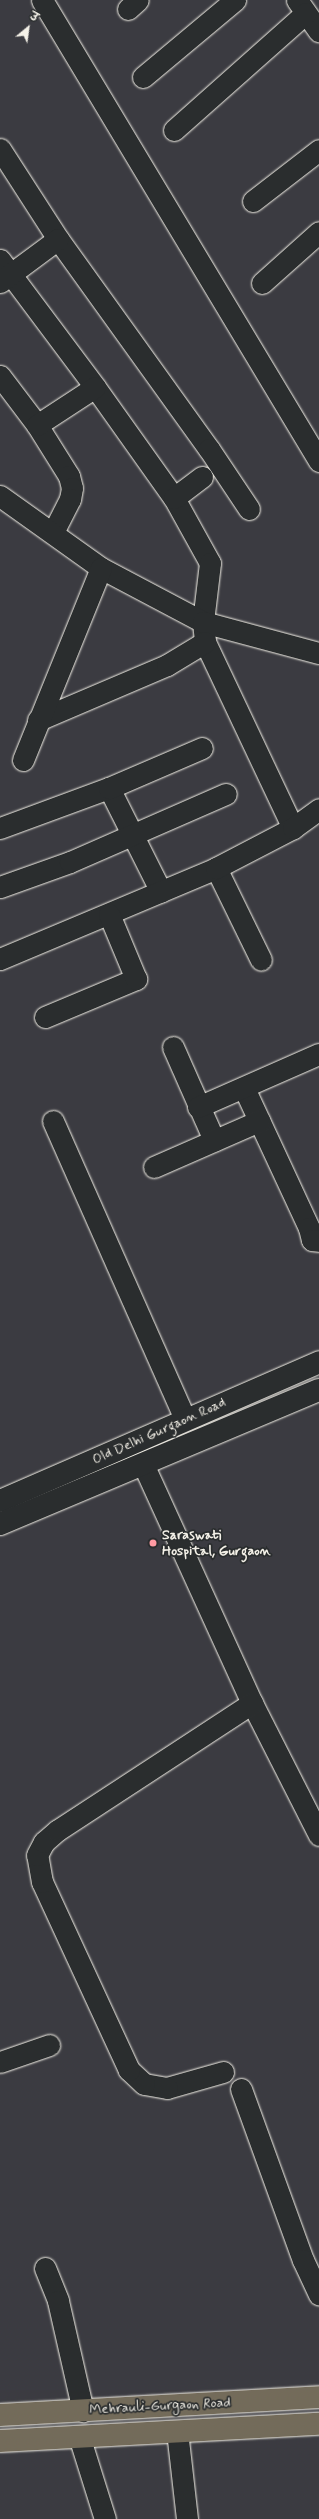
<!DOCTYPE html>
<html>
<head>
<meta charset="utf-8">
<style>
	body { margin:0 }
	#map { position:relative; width:319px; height:2519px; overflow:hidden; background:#3b3b41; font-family:Mynerve,"Playpen Sans Deva",sans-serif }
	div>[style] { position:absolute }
	.roads { filter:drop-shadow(0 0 1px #f4f1e8) drop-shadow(0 0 1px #f4f1e8) }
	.street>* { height:21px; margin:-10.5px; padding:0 10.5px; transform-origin:10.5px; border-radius:10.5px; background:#2a2d2e }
	.secondary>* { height:22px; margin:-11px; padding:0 11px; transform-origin:11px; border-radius:11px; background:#2a2d2e }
	.primary>* { height:22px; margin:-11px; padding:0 11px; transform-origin:11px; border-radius:11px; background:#736b5a }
	.dots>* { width:11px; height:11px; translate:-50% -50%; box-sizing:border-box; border:2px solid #2a2d2e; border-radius:50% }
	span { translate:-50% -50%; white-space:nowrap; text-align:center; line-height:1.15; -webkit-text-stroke:3.5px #2a2d2e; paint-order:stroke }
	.street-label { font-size:14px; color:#f4f1e8 }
	.poi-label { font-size:14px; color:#f4f1e8; font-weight:700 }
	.left { translate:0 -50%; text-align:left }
	.north { position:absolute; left:8px; top:8px; width:40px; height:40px; -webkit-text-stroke:3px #2a2d2e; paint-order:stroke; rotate:29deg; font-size:11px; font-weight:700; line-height:16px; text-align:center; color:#f4f1e8 }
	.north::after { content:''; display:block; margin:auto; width:14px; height:18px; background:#f4f1e8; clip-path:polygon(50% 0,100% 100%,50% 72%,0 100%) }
</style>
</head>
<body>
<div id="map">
	<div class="roads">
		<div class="street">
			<div style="left:42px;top:0;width:538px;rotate:59deg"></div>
			<div style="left:297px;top:0;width:38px;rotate:55deg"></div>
			<div style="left:128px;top:9px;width:13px;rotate:-42deg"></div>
			<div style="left:143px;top:77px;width:120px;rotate:-39.9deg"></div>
			<div style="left:174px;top:130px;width:176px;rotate:-41.6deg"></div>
			<div style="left:0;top:149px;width:107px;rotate:57.2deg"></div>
			<div style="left:58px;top:239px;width:259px;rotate:54.3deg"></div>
			<div style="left:209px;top:449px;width:72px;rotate:56.3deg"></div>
			<div style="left:253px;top:201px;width:83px;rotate:-37.7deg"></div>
			<div style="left:0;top:260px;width:159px;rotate:53.2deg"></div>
			<div style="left:95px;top:387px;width:136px;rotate:54.6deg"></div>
			<div style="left:174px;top:498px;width:74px;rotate:61deg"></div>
			<div style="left:210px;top:563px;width:59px;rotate:96.8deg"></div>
			<div style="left:203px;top:622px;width:20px;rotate:84deg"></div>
			<div style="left:205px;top:642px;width:206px;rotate:64.7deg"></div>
			<div style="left:0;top:282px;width:72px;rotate:-36.6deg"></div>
			<div style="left:262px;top:283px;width:76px;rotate:-41.8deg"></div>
			<div style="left:0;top:376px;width:61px;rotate:52.9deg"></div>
			<div style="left:37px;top:425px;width:60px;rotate:57.9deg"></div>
			<div style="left:69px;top:476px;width:12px;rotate:76deg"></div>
			<div style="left:72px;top:488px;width:11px;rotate:100deg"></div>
			<div style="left:70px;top:499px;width:37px;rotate:117deg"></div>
			<div style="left:37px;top:425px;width:69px;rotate:-33.2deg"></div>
			<div style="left:0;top:496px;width:124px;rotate:35.5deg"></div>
			<div style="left:101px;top:568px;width:115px;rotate:27.9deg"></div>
			<div style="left:203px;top:622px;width:120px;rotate:15deg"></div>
			<div style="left:174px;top:498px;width:35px;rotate:-37deg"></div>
			<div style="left:38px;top:720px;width:140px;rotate:-23.1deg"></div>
			<div style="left:167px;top:665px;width:44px;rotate:-31.2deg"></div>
			<div style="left:23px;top:760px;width:207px;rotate:-67.9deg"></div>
			<div style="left:109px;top:788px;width:116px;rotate:63.4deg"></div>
			<div style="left:0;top:828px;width:116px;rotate:-20.2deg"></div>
			<div style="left:109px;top:788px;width:101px;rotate:-23.3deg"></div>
			<div style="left:216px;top:868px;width:102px;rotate:63.9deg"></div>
			<div style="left:0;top:887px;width:74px;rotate:-19.7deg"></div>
			<div style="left:70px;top:862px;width:170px;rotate:-23.6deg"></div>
			<div style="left:0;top:959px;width:234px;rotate:-22.8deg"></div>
			<div style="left:216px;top:868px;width:87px;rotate:-27.5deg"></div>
			<div style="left:293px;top:828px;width:32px;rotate:-36deg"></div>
			<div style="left:45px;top:1017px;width:99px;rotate:-22.7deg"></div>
			<div style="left:136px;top:979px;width:70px;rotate:-112.6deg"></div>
			<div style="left:173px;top:1047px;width:102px;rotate:66.2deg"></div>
			<div style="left:244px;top:1088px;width:154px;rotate:65.1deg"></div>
			<div style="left:309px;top:1228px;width:12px;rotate:76deg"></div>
			<div style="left:312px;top:1240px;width:7px;rotate:8deg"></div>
			<div style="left:198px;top:1107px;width:132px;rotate:-23.7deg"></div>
			<div style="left:53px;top:1121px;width:326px;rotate:66.1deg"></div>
			<div style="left:154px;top:1167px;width:115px;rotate:-23.7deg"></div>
			<div style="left:143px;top:1464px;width:263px;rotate:65.5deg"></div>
			<div style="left:252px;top:1703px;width:148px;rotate:63.1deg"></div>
			<div style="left:0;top:2062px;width:52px;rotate:-19.1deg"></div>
			<div style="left:223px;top:2072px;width:58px;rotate:164.1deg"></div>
			<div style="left:167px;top:2088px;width:23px;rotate:-170deg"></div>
			<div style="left:144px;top:2084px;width:21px;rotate:-137deg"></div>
			<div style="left:129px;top:2070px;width:207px;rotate:-114.8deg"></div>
			<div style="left:42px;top:1882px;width:27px;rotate:-100deg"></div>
			<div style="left:37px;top:1855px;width:15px;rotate:-62deg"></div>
			<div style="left:44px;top:1842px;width:18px;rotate:-41deg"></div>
			<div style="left:58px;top:1830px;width:232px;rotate:-33.2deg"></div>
			<div style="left:241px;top:2089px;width:182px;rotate:70.1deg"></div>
			<div style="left:303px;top:2260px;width:38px;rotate:65deg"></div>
			<div style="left:45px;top:2268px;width:35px;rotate:68deg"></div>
			<div style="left:58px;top:2301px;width:113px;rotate:77.2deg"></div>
			<div style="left:177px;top:2431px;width:89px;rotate:83.5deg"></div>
			<div style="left:79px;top:2436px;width:87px;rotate:72.6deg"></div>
		</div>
		<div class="secondary">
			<div style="left:0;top:1501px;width:348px;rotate:-23.5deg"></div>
			<div style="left:0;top:1524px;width:346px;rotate:-22.8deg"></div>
		</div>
		<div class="primary">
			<div style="left:0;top:2415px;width:320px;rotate:-3.2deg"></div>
			<div style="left:0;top:2441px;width:319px;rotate:-3.1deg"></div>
		</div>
	</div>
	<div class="dots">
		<div style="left:153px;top:1543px;background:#ff9aa2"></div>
	</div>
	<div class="street-label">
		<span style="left:159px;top:1431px;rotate:-24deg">Old Delhi Gurgaon Road</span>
		<span style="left:160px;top:2406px;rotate:-3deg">Mehrauli-Gurgaon Road</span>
	</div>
	<div class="poi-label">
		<span class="left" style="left:162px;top:1543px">Saraswati<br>Hospital, Gurgaon</span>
	</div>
	<div class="north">उ</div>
</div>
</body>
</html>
